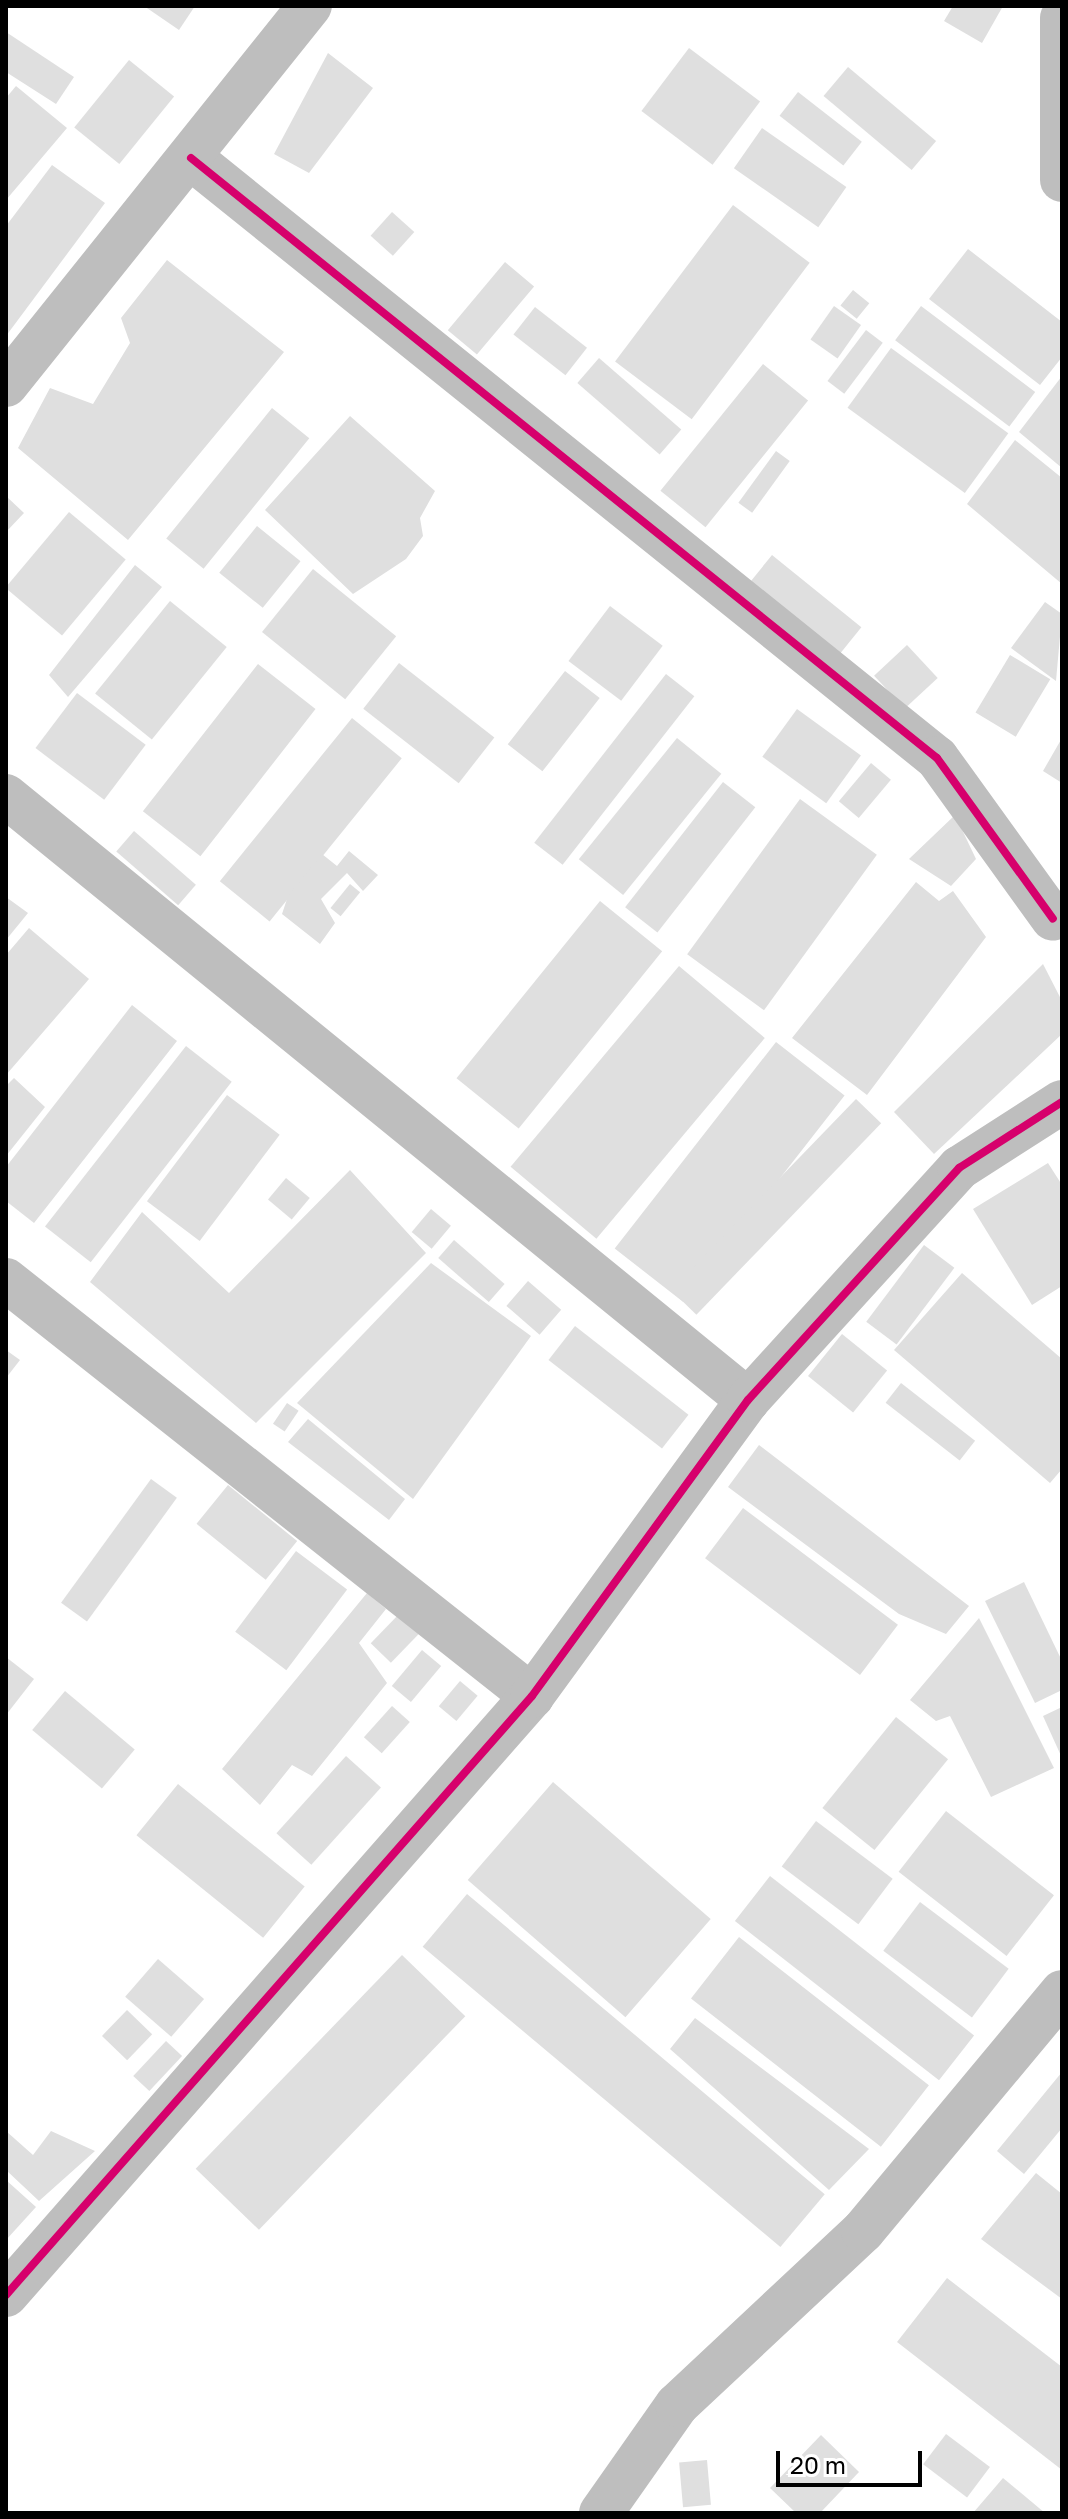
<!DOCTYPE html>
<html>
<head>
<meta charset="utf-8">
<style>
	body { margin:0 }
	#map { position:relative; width:1068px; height:2519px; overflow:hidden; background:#fff; font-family:"Golos Text",sans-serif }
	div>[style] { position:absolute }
	.building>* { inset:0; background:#dfdfdf; transform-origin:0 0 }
	.minor>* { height:44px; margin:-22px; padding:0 22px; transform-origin:22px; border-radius:22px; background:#bebebe }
	.cycleway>* { height:8px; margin:-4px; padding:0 4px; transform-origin:4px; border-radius:4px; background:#d6006c }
	span { translate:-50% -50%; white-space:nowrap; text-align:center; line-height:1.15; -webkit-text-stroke:7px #fff; paint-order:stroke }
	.frame { position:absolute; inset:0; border:8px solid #000; pointer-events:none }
	.scale { position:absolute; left:776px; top:2451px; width:146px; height:36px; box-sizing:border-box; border:4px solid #000; border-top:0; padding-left:10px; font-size:24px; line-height:28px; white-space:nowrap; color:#000; -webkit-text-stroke:6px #fff; paint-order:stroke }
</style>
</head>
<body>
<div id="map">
	<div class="building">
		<div style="clip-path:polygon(144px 6px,195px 6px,179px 30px)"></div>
		<div style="clip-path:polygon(953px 6px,1003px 6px,982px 43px,944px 21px)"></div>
		<div style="clip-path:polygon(6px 32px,74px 77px,56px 104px,6px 72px)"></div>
		<div style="left:689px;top:48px;width:89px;height:79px;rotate:37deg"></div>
		<div style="clip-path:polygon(328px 53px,373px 88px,309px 173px,274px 154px)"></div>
		<div style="left:129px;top:60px;width:58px;height:87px;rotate:39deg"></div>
		<div style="left:848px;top:67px;width:115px;height:38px;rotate:40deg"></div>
		<div style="clip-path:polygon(16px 86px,67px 128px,6px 200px,6px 98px)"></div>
		<div style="left:798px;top:92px;width:81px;height:30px;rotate:38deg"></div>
		<div style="left:762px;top:128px;width:103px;height:49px;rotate:35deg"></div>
		<div style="clip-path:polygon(52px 165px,105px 203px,6px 336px,6px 226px)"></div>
		<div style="left:733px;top:205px;width:96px;height:196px;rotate:37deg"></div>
		<div style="left:392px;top:212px;width:30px;height:32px;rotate:42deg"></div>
		<div style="clip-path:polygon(968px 249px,1062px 322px,1062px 357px,1040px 385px,929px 299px)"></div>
		<div style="clip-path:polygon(167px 260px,284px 352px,128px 540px,18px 448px,50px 388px,93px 404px,130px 343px,121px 318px)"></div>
		<div style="left:505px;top:262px;width:38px;height:89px;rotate:40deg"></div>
		<div style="left:853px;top:290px;width:21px;height:20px;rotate:39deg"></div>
		<div style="left:834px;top:306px;width:33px;height:41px;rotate:35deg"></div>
		<div style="left:921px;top:306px;width:143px;height:43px;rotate:37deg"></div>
		<div style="left:535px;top:307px;width:66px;height:35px;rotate:38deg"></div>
		<div style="left:866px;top:330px;width:21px;height:64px;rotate:37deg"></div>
		<div style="left:891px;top:348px;width:145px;height:74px;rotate:36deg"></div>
		<div style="left:599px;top:358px;width:109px;height:33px;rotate:41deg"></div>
		<div style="left:763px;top:364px;width:58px;height:163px;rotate:39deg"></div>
		<div style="clip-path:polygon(1062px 376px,1062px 468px,1019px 432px)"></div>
		<div style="left:272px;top:408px;width:48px;height:168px;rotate:39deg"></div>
		<div style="clip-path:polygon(350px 416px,435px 491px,420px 518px,423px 536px,406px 559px,353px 594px,265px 510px)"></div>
		<div style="clip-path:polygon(1015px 440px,1062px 478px,1062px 584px,967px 504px)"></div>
		<div style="left:776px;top:451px;width:17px;height:64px;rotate:36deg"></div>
		<div style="clip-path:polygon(6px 496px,24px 513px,6px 532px)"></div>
		<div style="left:69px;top:512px;width:74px;height:99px;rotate:40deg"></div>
		<div style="left:257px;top:526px;width:56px;height:60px;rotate:39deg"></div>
		<div style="left:772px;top:555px;width:115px;height:43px;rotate:39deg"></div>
		<div style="clip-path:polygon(135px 565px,162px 587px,68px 697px,49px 675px)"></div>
		<div style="left:313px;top:569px;width:107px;height:81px;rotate:39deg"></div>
		<div style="left:170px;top:601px;width:73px;height:119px;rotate:39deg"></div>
		<div style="clip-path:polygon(1045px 602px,1062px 614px,1056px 681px,1011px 648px)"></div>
		<div style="left:610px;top:606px;width:66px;height:69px;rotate:37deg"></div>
		<div style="left:907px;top:645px;width:45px;height:45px;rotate:47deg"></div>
		<div style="left:1010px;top:655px;width:47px;height:67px;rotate:31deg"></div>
		<div style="left:399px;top:663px;width:121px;height:58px;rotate:38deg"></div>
		<div style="left:258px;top:664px;width:73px;height:187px;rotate:38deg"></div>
		<div style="left:565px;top:671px;width:44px;height:93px;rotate:38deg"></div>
		<div style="left:666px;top:674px;width:36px;height:214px;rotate:38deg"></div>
		<div style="left:77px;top:693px;width:86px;height:69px;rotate:37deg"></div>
		<div style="left:797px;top:709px;width:79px;height:59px;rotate:36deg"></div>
		<div style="left:352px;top:718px;width:64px;height:210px;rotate:39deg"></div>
		<div style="left:677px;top:738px;width:57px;height:156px;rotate:39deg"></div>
		<div style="clip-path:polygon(1062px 738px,1062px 783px,1043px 771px)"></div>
		<div style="left:871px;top:763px;width:26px;height:50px;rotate:40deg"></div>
		<div style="left:723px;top:782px;width:41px;height:159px;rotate:38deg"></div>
		<div style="left:800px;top:799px;width:95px;height:192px;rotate:36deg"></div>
		<div style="clip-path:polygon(955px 815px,976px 859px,951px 886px,909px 859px)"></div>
		<div style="left:134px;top:831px;width:82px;height:27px;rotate:41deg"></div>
		<div style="clip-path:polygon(349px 851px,378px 875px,363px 891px,347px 873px,321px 899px,335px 923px,320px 944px,282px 914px,288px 896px,322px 854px,337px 866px)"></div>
		<div style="clip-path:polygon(916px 882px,939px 901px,953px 891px,986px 937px,867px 1095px,792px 1038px)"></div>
		<div style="left:350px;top:884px;width:13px;height:31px;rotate:39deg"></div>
		<div style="clip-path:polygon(6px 897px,28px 913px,6px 940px)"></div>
		<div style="left:600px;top:901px;width:80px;height:228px;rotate:39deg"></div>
		<div style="clip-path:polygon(29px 928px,89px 979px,6px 1075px,6px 955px)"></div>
		<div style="clip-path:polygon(1043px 964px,1062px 1001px,1062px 1034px,934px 1154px,894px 1112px)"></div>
		<div style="left:679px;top:966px;width:112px;height:262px;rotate:40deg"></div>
		<div style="clip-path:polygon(132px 1005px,177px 1041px,34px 1223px,6px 1201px,6px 1167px)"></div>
		<div style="left:776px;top:1042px;width:87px;height:262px;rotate:38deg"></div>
		<div style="left:186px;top:1046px;width:58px;height:229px;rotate:38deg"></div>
		<div style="clip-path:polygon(14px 1078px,45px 1107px,6px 1156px,6px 1086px)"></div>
		<div style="left:227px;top:1095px;width:66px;height:133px;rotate:37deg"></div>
		<div style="left:856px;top:1099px;width:35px;height:266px;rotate:44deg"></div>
		<div style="clip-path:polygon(1048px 1163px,1062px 1185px,1062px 1286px,1032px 1305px,973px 1209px)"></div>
		<div style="clip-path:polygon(350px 1170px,426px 1253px,256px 1423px,90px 1282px,142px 1212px,229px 1293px)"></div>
		<div style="left:286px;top:1178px;width:31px;height:28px;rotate:40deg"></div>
		<div style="left:431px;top:1209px;width:26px;height:30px;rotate:40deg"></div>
		<div style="left:454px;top:1240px;width:67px;height:24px;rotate:41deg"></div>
		<div style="left:924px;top:1245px;width:38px;height:96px;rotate:37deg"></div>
		<div style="clip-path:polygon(431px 1263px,531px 1336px,413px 1499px,297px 1403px)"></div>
		<div style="clip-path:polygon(962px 1273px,1062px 1359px,1062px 1469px,1050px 1483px,894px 1350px)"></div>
		<div style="left:528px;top:1281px;width:44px;height:33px;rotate:41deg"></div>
		<div style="left:575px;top:1326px;width:144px;height:43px;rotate:38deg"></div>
		<div style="left:842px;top:1334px;width:58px;height:54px;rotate:39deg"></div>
		<div style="clip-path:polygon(6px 1350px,20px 1360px,6px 1378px)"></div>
		<div style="left:901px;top:1383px;width:94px;height:25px;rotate:38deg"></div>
		<div style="left:287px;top:1403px;width:14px;height:25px;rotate:34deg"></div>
		<div style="clip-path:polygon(308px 1419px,405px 1499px,389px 1520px,288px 1442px)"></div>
		<div style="clip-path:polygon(759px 1445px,969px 1606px,946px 1634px,899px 1614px,728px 1487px)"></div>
		<div style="left:151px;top:1479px;width:32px;height:153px;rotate:36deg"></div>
		<div style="left:228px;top:1485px;width:89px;height:50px;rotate:39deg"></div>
		<div style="left:743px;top:1508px;width:194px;height:63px;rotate:37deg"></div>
		<div style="left:296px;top:1551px;width:64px;height:101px;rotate:37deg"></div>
		<div style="clip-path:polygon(1024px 1582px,1062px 1661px,1062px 1690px,1035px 1703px,985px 1601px)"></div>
		<div style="clip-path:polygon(367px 1593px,386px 1609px,359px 1643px,387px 1683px,312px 1776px,292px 1765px,260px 1805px,222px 1769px)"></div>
		<div style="left:402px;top:1611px;width:28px;height:45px;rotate:44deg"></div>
		<div style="clip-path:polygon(979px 1618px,1054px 1768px,991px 1797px,950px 1716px,936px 1721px,910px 1700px)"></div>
		<div style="left:422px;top:1650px;width:25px;height:47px;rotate:40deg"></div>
		<div style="clip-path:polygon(6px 1657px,34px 1679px,6px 1715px)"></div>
		<div style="left:460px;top:1681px;width:23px;height:33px;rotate:40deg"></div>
		<div style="left:65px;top:1691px;width:91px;height:51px;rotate:40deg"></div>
		<div style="left:392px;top:1706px;width:24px;height:42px;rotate:42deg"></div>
		<div style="clip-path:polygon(1062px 1707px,1062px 1758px,1043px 1716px)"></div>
		<div style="left:896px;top:1717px;width:67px;height:117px;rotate:39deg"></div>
		<div style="left:346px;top:1756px;width:47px;height:104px;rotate:42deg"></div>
		<div style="left:553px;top:1782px;width:209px;height:130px;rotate:41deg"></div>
		<div style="left:178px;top:1784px;width:163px;height:66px;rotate:39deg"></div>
		<div style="left:946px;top:1811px;width:137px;height:77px;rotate:38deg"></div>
		<div style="left:816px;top:1821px;width:96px;height:57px;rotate:37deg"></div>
		<div style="left:770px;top:1876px;width:259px;height:57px;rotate:38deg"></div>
		<div style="left:467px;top:1894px;width:467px;height:69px;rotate:40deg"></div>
		<div style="left:920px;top:1902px;width:111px;height:61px;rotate:37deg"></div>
		<div style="left:739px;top:1937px;width:241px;height:78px;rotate:38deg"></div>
		<div style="left:402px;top:1955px;width:88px;height:297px;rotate:44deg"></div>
		<div style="left:158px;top:1959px;width:61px;height:50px;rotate:41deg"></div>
		<div style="left:127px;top:2010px;width:35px;height:36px;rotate:44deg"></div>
		<div style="clip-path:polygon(695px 2018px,869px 2149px,829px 2190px,670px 2049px)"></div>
		<div style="left:166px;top:2041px;width:22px;height:48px;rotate:43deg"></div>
		<div style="clip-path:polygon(1062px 2072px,1062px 2128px,1024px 2174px,997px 2151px)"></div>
		<div style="clip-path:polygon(6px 2131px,33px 2155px,51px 2131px,95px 2151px,39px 2201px,6px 2170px)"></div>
		<div style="clip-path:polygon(1036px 2173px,1062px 2194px,1062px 2299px,981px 2239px)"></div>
		<div style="clip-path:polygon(6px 2180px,36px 2207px,6px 2240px)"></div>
		<div style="clip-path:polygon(947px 2278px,1062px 2367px,1062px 2470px,897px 2342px)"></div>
		<div style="left:946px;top:2434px;width:55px;height:38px;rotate:37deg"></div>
		<div style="clip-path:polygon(821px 2435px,859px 2472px,820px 2513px,796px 2513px,770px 2488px)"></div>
		<div style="left:707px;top:2460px;width:45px;height:28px;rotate:85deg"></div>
		<div style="clip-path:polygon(1003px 2478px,1045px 2513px,973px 2513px)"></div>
	</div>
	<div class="minor">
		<div style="left:1062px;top:18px;width:162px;rotate:90deg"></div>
		<div style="left:191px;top:158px;width:957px;rotate:38.81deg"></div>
		<div style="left:937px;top:758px;width:198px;rotate:54.2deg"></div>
		<div style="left:6px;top:385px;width:486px;rotate:-51.3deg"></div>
		<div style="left:6px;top:796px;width:957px;rotate:39.15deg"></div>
		<div style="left:6px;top:1280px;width:671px;rotate:38.34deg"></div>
		<div style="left:6px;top:2295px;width:797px;rotate:-48.71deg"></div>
		<div style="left:532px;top:1696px;width:366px;rotate:-53.9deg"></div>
		<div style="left:748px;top:1400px;width:314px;rotate:-47.7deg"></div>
		<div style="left:959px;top:1168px;width:122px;rotate:-32.7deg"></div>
		<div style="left:601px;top:2513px;width:132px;rotate:-54.9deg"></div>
		<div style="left:677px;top:2405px;width:255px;rotate:-43.1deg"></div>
		<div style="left:863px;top:2231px;width:311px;rotate:-50.2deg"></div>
	</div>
	<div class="cycleway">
		<div style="left:191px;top:158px;width:957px;rotate:38.81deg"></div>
		<div style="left:937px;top:758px;width:198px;rotate:54.2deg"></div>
		<div style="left:6px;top:2295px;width:797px;rotate:-48.71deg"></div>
		<div style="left:532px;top:1696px;width:366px;rotate:-53.9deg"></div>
		<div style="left:748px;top:1400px;width:314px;rotate:-47.7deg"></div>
		<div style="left:959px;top:1168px;width:122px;rotate:-32.7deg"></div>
	</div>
	<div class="frame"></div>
	<div class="scale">20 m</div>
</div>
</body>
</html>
